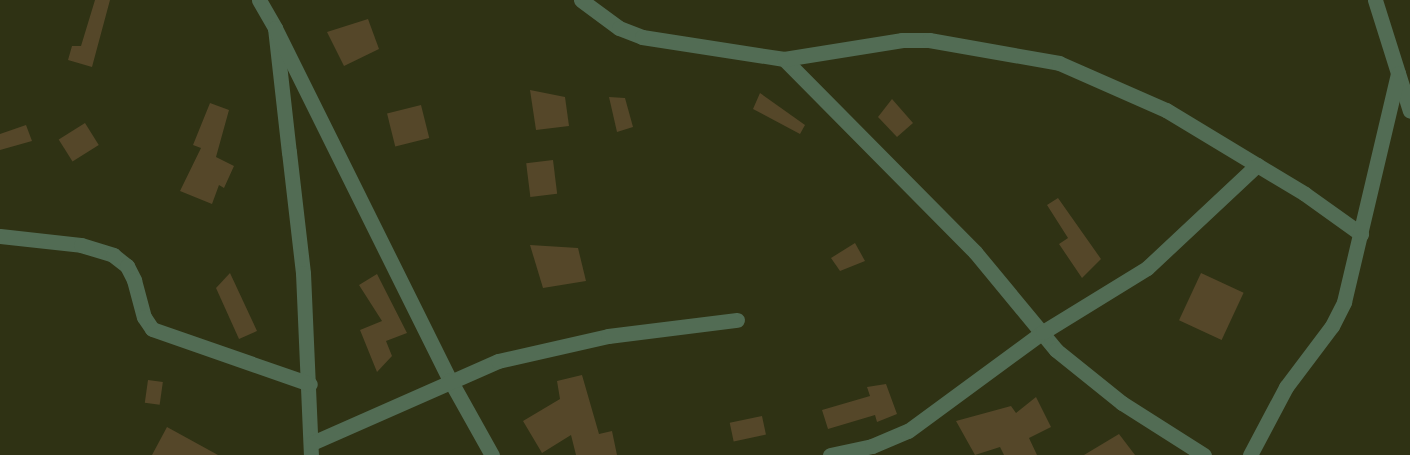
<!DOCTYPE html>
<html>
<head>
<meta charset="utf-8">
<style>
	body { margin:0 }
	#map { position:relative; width:1410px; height:455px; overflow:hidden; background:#2f3214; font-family:"Open Sans",sans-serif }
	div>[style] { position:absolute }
	.building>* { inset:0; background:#554729; transform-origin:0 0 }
	.minor>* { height:15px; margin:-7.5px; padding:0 7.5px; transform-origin:7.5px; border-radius:7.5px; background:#526c54 }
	span { translate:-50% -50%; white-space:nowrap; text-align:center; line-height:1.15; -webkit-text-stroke:4px #252809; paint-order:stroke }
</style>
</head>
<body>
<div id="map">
	<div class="building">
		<div style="clip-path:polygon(95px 0,110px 0,92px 67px,68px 60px,72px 46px,81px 46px)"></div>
		<div style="clip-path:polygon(368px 19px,379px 49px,344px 66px,327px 32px)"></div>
		<div style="clip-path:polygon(530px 90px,565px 97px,569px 126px,536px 130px)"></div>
		<div style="clip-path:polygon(760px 93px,805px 125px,800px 134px,753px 109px)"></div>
		<div style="clip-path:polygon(609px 97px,625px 98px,633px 127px,617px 132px)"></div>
		<div style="clip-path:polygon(892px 99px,913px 123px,897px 137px,878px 117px)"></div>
		<div style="clip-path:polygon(210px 103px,229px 110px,216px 157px,234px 166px,224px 188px,219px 185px,212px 204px,180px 191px,201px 148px,193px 145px)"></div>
		<div style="left:421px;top:105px;width:34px;height:35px;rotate:76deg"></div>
		<div style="left:85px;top:123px;width:26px;height:31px;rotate:58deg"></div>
		<div style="clip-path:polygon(26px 125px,32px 141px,0 150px,0 134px)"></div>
		<div style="left:553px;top:160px;width:34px;height:27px;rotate:83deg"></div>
		<div style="clip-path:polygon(1058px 198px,1101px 259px,1082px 278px,1059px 244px,1068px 238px,1047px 205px)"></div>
		<div style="clip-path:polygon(855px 243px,865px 261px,840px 271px,831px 258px)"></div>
		<div style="clip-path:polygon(530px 245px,578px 248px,586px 281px,543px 288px)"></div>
		<div style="clip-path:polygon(230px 273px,257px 331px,239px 339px,216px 288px)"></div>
		<div style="left:1201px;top:273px;width:47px;height:52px;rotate:25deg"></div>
		<div style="clip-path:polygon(377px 274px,407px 333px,386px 341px,392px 356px,377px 372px,360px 330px,382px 321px,359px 285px)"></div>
		<div style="clip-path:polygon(582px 375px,599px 434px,612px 431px,617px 455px,576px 455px,571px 435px,542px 453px,523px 421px,560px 399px,557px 381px)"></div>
		<div style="left:148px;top:380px;width:15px;height:23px;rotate:8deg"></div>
		<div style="clip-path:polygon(886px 384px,897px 414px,877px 422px,875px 415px,828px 429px,822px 410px,870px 396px,867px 387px)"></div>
		<div style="clip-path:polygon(1036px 397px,1051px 427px,1029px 438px,1037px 455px,1004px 455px,1000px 447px,975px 455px,956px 421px,1011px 406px,1016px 413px)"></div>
		<div style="left:762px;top:416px;width:19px;height:33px;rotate:78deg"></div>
		<div style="clip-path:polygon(167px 427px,218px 455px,152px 455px)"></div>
		<div style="clip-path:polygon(1119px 434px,1135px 455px,1084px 455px)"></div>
	</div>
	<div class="minor">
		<div style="left:259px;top:0;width:32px;rotate:60deg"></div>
		<div style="left:275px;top:28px;width:125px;rotate:83.6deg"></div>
		<div style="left:289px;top:152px;width:122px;rotate:83.4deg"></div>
		<div style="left:303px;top:273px;width:182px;rotate:87.5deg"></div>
		<div style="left:581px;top:0;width:47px;rotate:36.4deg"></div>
		<div style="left:619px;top:28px;width:25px;rotate:21deg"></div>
		<div style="left:642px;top:37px;width:144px;rotate:8.8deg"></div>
		<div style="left:784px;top:59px;width:272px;rotate:45.3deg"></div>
		<div style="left:975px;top:252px;width:127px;rotate:50.4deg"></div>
		<div style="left:1056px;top:350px;width:85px;rotate:38.8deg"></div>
		<div style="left:1122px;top:403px;width:97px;rotate:32.4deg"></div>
		<div style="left:1375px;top:0;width:116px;rotate:72.5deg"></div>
		<div style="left:275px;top:28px;width:393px;rotate:63.6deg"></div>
		<div style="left:450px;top:380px;width:86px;rotate:60.8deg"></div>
		<div style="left:784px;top:59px;width:120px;rotate:-9.1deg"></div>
		<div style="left:902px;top:40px;width:27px"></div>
		<div style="left:929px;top:40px;width:132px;rotate:10deg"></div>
		<div style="left:1059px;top:63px;width:117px;rotate:23.7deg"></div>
		<div style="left:1166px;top:110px;width:162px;rotate:31.1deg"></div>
		<div style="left:1305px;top:194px;width:69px;rotate:35.5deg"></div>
		<div style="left:0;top:236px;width:81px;rotate:6.3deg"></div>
		<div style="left:81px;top:245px;width:34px;rotate:17deg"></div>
		<div style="left:113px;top:255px;width:18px;rotate:38deg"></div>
		<div style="left:127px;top:266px;width:16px;rotate:63deg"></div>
		<div style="left:134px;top:280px;width:38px;rotate:75deg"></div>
		<div style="left:144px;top:317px;width:14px;rotate:56deg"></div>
		<div style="left:152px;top:329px;width:167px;rotate:19.2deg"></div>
		<div style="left:312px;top:443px;width:203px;rotate:-23.8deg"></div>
		<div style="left:498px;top:361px;width:113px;rotate:-12.8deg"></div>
		<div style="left:608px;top:336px;width:130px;rotate:-7.1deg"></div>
		<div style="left:830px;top:455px;width:43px;rotate:-12.1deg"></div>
		<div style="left:872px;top:446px;width:39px;rotate:-23deg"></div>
		<div style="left:908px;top:431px;width:167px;rotate:-36.3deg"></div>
		<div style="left:1043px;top:332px;width:122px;rotate:-31.6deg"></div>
		<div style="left:1147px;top:268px;width:151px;rotate:-43.1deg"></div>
		<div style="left:1250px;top:455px;width:77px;rotate:-62.1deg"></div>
		<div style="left:1286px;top:387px;width:76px;rotate:-53deg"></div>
		<div style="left:1332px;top:326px;width:27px;rotate:-63deg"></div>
		<div style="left:1344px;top:302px;width:235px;rotate:-76.7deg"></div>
	</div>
</div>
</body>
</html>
